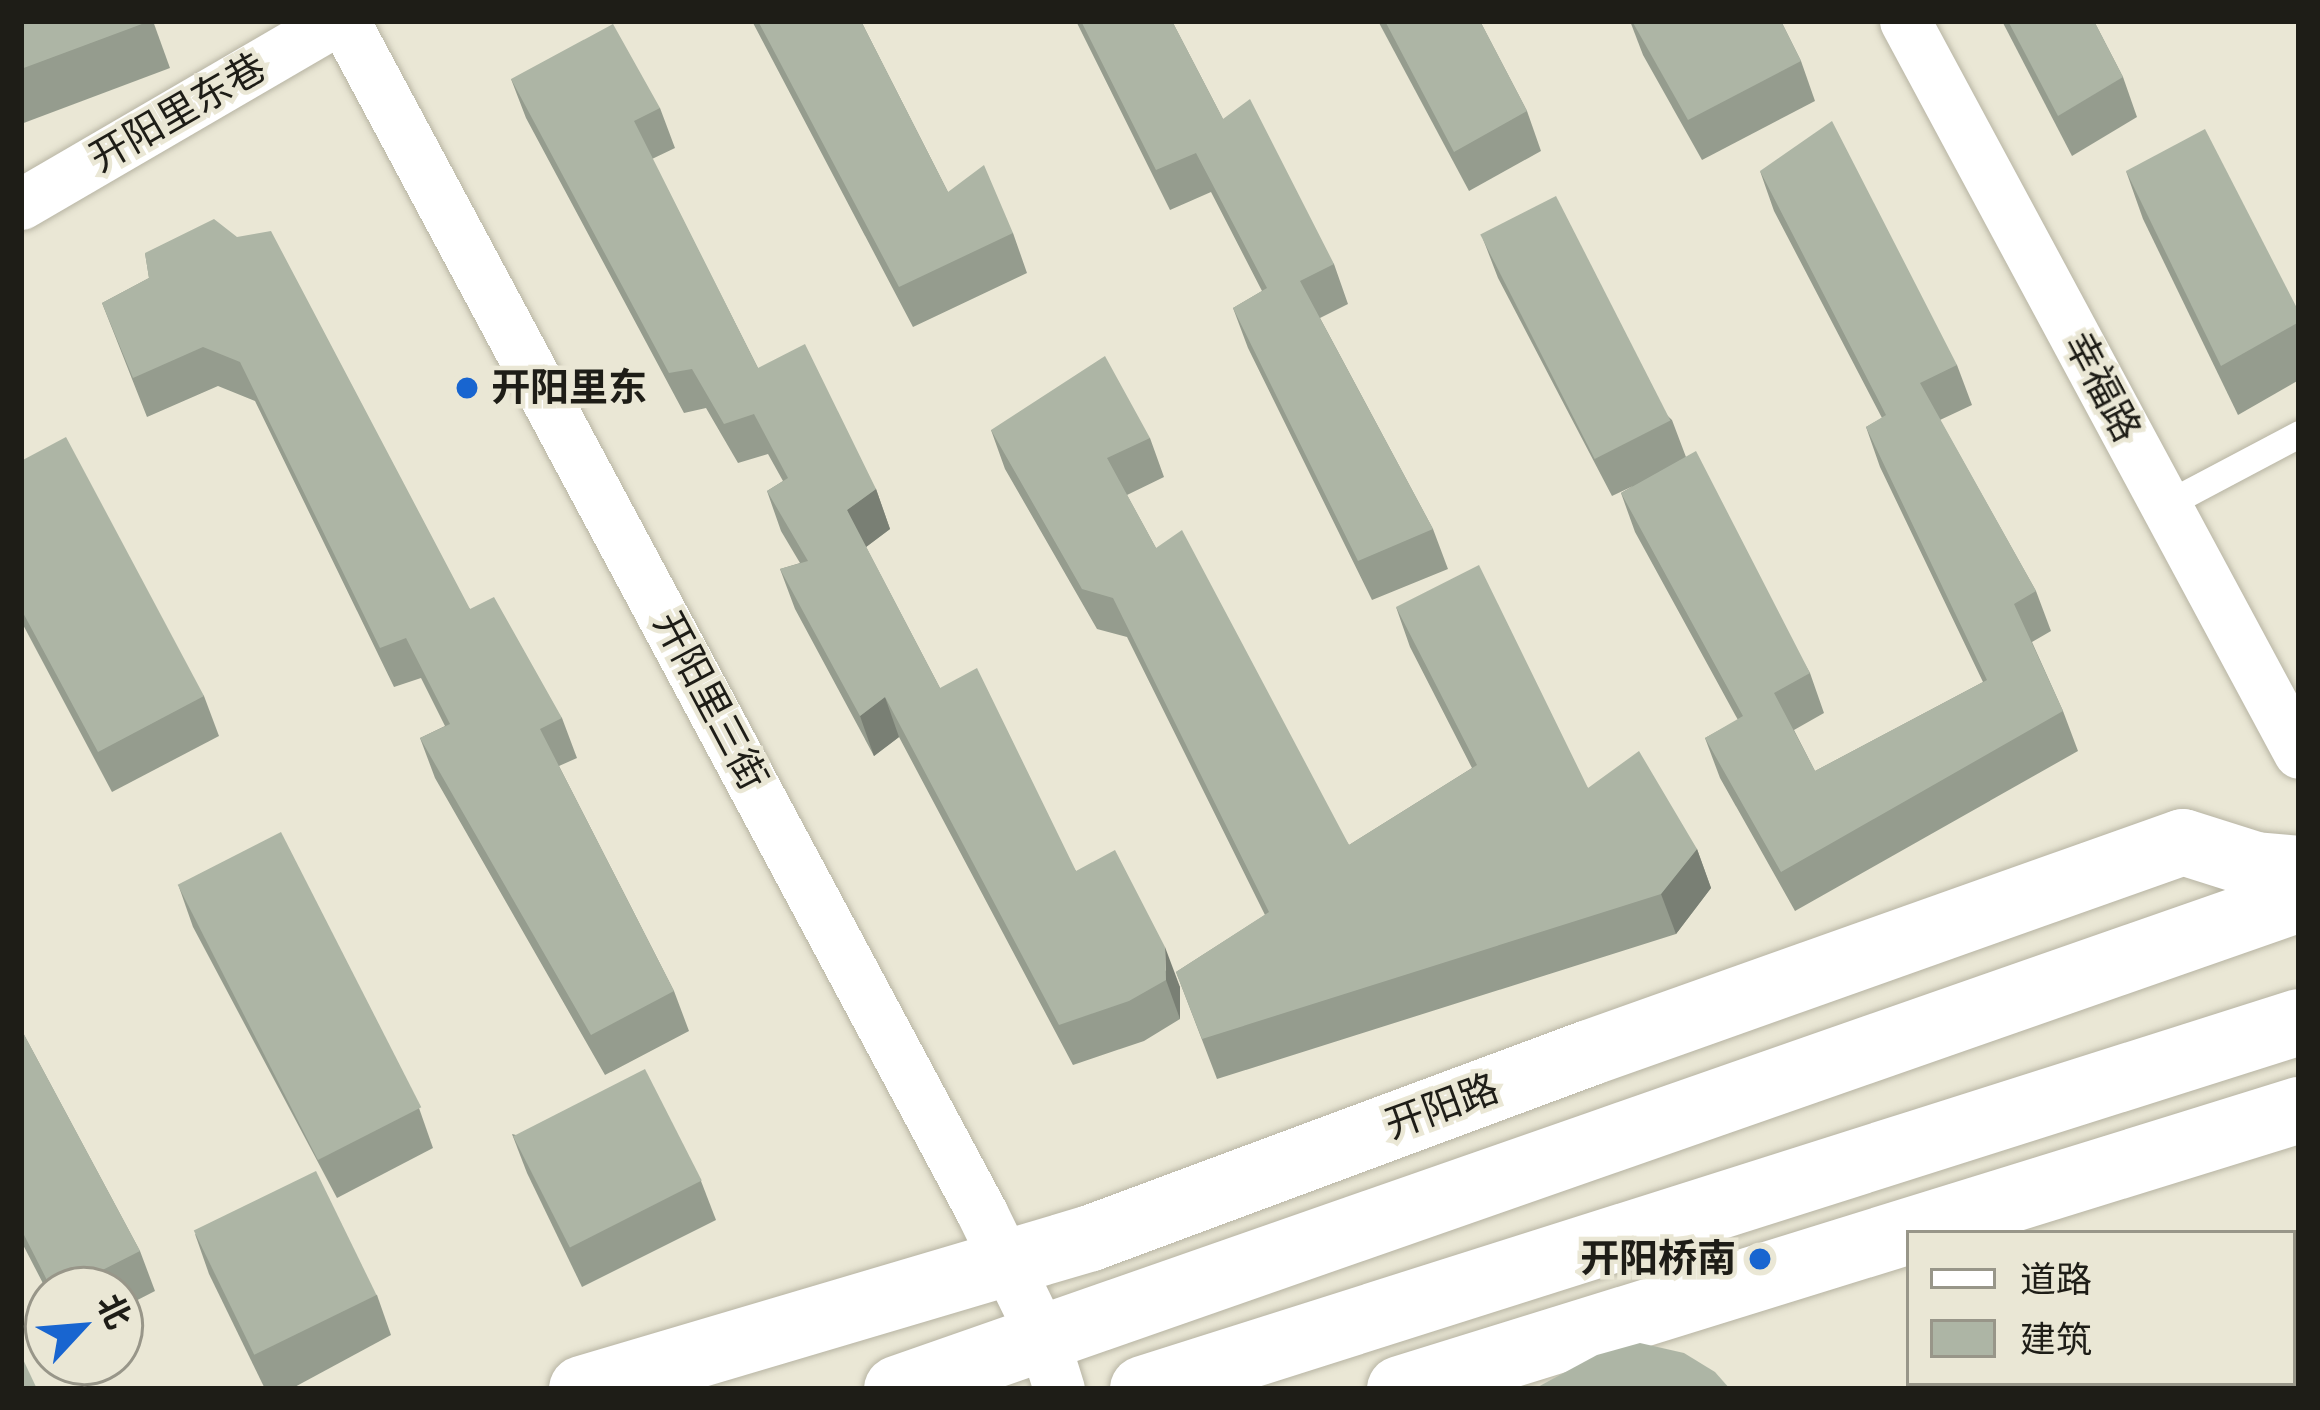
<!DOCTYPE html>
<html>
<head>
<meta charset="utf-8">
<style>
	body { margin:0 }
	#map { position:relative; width:2320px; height:1410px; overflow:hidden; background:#eae7d5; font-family:Poppins,"Noto Sans SC",sans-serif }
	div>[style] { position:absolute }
	.roads { filter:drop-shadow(0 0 3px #b7b4a3) drop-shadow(0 0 3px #b7b4a3) }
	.lane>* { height:27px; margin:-13.5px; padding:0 13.5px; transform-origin:13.5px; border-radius:13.5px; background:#fff }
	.street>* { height:51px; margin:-25.5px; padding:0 25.5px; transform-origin:25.5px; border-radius:25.5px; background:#fff }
	.secondary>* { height:66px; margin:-33px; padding:0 33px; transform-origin:33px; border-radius:33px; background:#fff }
	.primary>* { height:66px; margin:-33px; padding:0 33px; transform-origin:33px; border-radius:33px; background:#fff }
	.wall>* { inset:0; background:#959c8e }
	.shaded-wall>* { inset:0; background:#797f74 }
	.building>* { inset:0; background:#adb5a5; transform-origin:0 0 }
	.dots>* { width:33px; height:33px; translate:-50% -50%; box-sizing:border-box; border:6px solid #eae7d5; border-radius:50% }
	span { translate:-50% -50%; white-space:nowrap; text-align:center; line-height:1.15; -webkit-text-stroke:9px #eae7d5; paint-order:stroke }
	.street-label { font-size:39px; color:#1e1d17 }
	.poi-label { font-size:39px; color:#1e1d17; font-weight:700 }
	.left { translate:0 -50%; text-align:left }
	.right { translate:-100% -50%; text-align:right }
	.frame { position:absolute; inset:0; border:24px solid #1e1d17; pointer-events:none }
	.legend { position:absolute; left:1906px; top:1230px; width:390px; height:156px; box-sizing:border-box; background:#eae7d5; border:3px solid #989689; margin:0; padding:15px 21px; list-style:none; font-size:36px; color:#1e1d17 }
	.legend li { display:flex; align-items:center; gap:24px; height:60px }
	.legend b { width:60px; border:3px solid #989689 }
	.north { position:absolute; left:24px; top:1266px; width:120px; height:120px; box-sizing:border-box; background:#eae7d5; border:3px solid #989689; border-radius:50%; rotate:64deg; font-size:33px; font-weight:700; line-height:48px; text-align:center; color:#1e1d17 }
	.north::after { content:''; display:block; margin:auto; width:42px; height:54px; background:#1865d0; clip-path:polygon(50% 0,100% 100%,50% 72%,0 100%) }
</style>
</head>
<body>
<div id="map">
	<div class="roads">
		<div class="lane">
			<div style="left:2165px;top:505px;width:152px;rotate:-27.9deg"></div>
		</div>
		<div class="street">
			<div style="left:344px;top:21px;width:1352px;rotate:61.84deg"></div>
			<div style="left:982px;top:1213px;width:139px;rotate:64deg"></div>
			<div style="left:1043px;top:1338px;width:53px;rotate:72.6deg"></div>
			<div style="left:1905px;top:21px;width:831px;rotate:61.71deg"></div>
			<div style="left:21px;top:204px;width:363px;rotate:-30.2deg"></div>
		</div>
		<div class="secondary">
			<div style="left:582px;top:1389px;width:531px;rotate:-16.52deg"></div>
			<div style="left:1091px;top:1238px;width:531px;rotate:-20.38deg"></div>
			<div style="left:1589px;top:1053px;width:630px;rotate:-19.56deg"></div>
			<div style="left:2183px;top:842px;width:77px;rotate:17.5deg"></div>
			<div style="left:2256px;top:865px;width:43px;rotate:5.3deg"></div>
			<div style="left:1400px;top:1389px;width:941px;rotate:-17.24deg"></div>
		</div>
		<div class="primary">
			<div style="left:897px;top:1389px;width:1485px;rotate:-19.26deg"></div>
			<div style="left:1143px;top:1389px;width:1213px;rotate:-17.61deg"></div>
		</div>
	</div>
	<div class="wall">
		<div style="clip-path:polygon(21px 21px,153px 21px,170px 68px,21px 124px)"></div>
		<div style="clip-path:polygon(752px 21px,861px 21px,948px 192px,1013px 233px,1027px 273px,913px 327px)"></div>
		<div style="clip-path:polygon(1076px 21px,1172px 21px,1223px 119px,1334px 264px,1348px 304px,1320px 318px,1433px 529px,1448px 569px,1372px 600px,1248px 348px,1233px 308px,1262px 291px,1211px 192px,1170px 210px)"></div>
		<div style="clip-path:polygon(1378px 21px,1480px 21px,1527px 111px,1541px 151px,1469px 191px)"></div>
		<div style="clip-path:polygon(1630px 21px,1781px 21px,1801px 61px,1815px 101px,1702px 160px,1643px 55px)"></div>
		<div style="clip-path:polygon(2002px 21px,2094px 21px,2123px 77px,2137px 117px,2072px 156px)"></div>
		<div style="clip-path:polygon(511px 79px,660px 108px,675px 148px,652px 159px,758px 368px,876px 489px,890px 529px,866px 547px,940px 688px,1076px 871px,1180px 987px,1180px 1019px,1144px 1041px,1073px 1065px,899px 737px,874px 756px,795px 609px,780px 569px,800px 563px,781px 531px,767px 491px,783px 481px,768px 454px,738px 463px,706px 408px,684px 413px,526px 118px)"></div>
		<div style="clip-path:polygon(1760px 171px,1957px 365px,1972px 405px,1940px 420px,2036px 591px,2051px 631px,2032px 642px,2063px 711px,2078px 751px,1795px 911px,1720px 778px,1705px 738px,1738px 720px,1635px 532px,1621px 493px,1633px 486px,1612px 496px,1498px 278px,1483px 239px,1672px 420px,1686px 457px,1810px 673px,1824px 713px,1794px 730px,1815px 771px,1983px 682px,1880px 467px,1866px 427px,1882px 418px,1774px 211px)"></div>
		<div style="clip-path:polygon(2126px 171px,2299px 312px,2299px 380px,2238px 415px,2143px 219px)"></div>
		<div style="clip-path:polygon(145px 253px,470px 609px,562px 718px,577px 758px,559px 766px,674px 991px,689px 1031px,605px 1075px,435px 778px,420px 738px,445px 726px,421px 678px,394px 687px,255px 401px,218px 386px,147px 417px,102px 303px,149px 278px)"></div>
		<div style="clip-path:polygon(991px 430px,1150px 438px,1164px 477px,1127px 495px,1156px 548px,1349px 845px,1472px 768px,1410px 647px,1396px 607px,1588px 788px,1697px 849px,1711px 888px,1676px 934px,1217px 1079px,1176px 972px,1265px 915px,1127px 637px,1097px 629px,1005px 469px)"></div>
		<div style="clip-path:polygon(21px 461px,204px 696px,219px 736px,112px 792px,21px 621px)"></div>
		<div style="clip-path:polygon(179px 887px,419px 1108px,433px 1148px,337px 1198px,193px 927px)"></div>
		<div style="clip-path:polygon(21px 1029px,140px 1251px,155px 1291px,120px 1309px,120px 1290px,48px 1290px,48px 1293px,21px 1241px)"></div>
		<div style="clip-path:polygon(512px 1134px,701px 1181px,716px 1220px,582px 1287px,527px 1173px)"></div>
		<div style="clip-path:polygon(195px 1234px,377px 1295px,391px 1335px,291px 1389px,265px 1389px,209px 1274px)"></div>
	</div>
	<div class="shaded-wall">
		<div style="clip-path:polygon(876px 489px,890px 529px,862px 550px,847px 510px)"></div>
		<div style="clip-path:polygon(885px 697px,899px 737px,874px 756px,860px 716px)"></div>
		<div style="clip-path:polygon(1697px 849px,1711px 888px,1676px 934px,1661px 894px)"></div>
		<div style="clip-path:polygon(1165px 947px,1180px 987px,1180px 1019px,1166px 980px)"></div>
	</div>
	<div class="building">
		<div style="clip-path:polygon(21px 21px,150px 21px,21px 69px)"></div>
		<div style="clip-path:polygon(758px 21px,861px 21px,948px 192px,984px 165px,1013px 233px,899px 287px)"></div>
		<div style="clip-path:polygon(1081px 21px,1172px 21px,1223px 119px,1250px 99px,1334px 264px,1300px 281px,1433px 529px,1358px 561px,1233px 308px,1267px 288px,1196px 153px,1156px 170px)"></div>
		<div style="clip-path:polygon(1385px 21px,1480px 21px,1527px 111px,1454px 152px)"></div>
		<div style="clip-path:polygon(1632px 21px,1781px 21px,1801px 61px,1688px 120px)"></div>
		<div style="clip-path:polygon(2008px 21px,2094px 21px,2123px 77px,2058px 116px)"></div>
		<div style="clip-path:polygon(613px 24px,660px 108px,634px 121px,758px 368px,805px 344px,876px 489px,847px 510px,940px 688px,977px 668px,1076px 871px,1115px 850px,1165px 947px,1166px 980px,1129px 1001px,1059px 1025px,885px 697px,860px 716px,780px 569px,808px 561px,767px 491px,788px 478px,754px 414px,724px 424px,692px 369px,669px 373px,511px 79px)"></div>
		<div style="clip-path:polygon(1832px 121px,1957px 365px,1920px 383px,2036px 591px,2014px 604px,2063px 711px,1781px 872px,1705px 738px,1743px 716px,1621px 493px,1696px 451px,1810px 673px,1774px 693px,1815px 771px,1987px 680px,1866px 427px,1886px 415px,1760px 171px)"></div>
		<div style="clip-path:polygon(2205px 129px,2299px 312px,2299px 322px,2221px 366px,2126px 171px)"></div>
		<div style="left:1556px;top:196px;width:252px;height:85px;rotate:63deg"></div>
		<div style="clip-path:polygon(214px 219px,237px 237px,271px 231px,470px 609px,494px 597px,562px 718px,540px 729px,674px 991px,591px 1035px,420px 738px,450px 724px,406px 638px,380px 648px,240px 362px,203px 347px,133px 378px,102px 303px,149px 278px,145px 253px)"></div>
		<div style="clip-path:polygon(1105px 356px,1150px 438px,1107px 458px,1156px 548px,1182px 530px,1349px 845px,1477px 765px,1396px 607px,1479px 565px,1588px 788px,1639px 751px,1697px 849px,1661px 894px,1202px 1039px,1176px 972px,1269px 912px,1113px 598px,1082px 589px,991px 430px)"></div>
		<div style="clip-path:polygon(66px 437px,204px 696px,98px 752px,21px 609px,21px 461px)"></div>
		<div style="left:281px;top:832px;width:309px;height:116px;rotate:63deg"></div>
		<div style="clip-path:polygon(21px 1029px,140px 1251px,63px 1290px,52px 1290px,21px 1229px)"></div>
		<div style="left:645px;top:1069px;width:125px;height:148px;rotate:63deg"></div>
		<div style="left:316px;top:1171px;width:138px;height:136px;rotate:64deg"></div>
		<div style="clip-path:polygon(1640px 1343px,1684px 1353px,1715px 1372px,1730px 1389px,1534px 1389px,1597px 1355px)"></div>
		<div style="clip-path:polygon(21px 1355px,37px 1389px,21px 1389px)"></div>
	</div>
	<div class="dots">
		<div style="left:467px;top:388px;background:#1865d0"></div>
		<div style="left:1760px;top:1259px;background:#1865d0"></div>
	</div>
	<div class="street-label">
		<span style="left:178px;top:113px;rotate:-30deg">开阳里东巷</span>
		<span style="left:2102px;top:387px;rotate:62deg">幸福路</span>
		<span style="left:710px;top:701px;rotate:62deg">开阳里三街</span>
		<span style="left:1442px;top:1107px;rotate:-20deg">开阳路</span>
	</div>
	<div class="poi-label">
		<span class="left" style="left:491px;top:388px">开阳里东</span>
		<span class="right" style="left:1736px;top:1259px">开阳桥南</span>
	</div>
	<div class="frame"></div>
	<ul class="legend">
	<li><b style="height:15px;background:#fff"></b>道路</li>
	<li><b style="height:33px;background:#adb5a5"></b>建筑</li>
	</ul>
	<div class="north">北</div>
</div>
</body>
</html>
